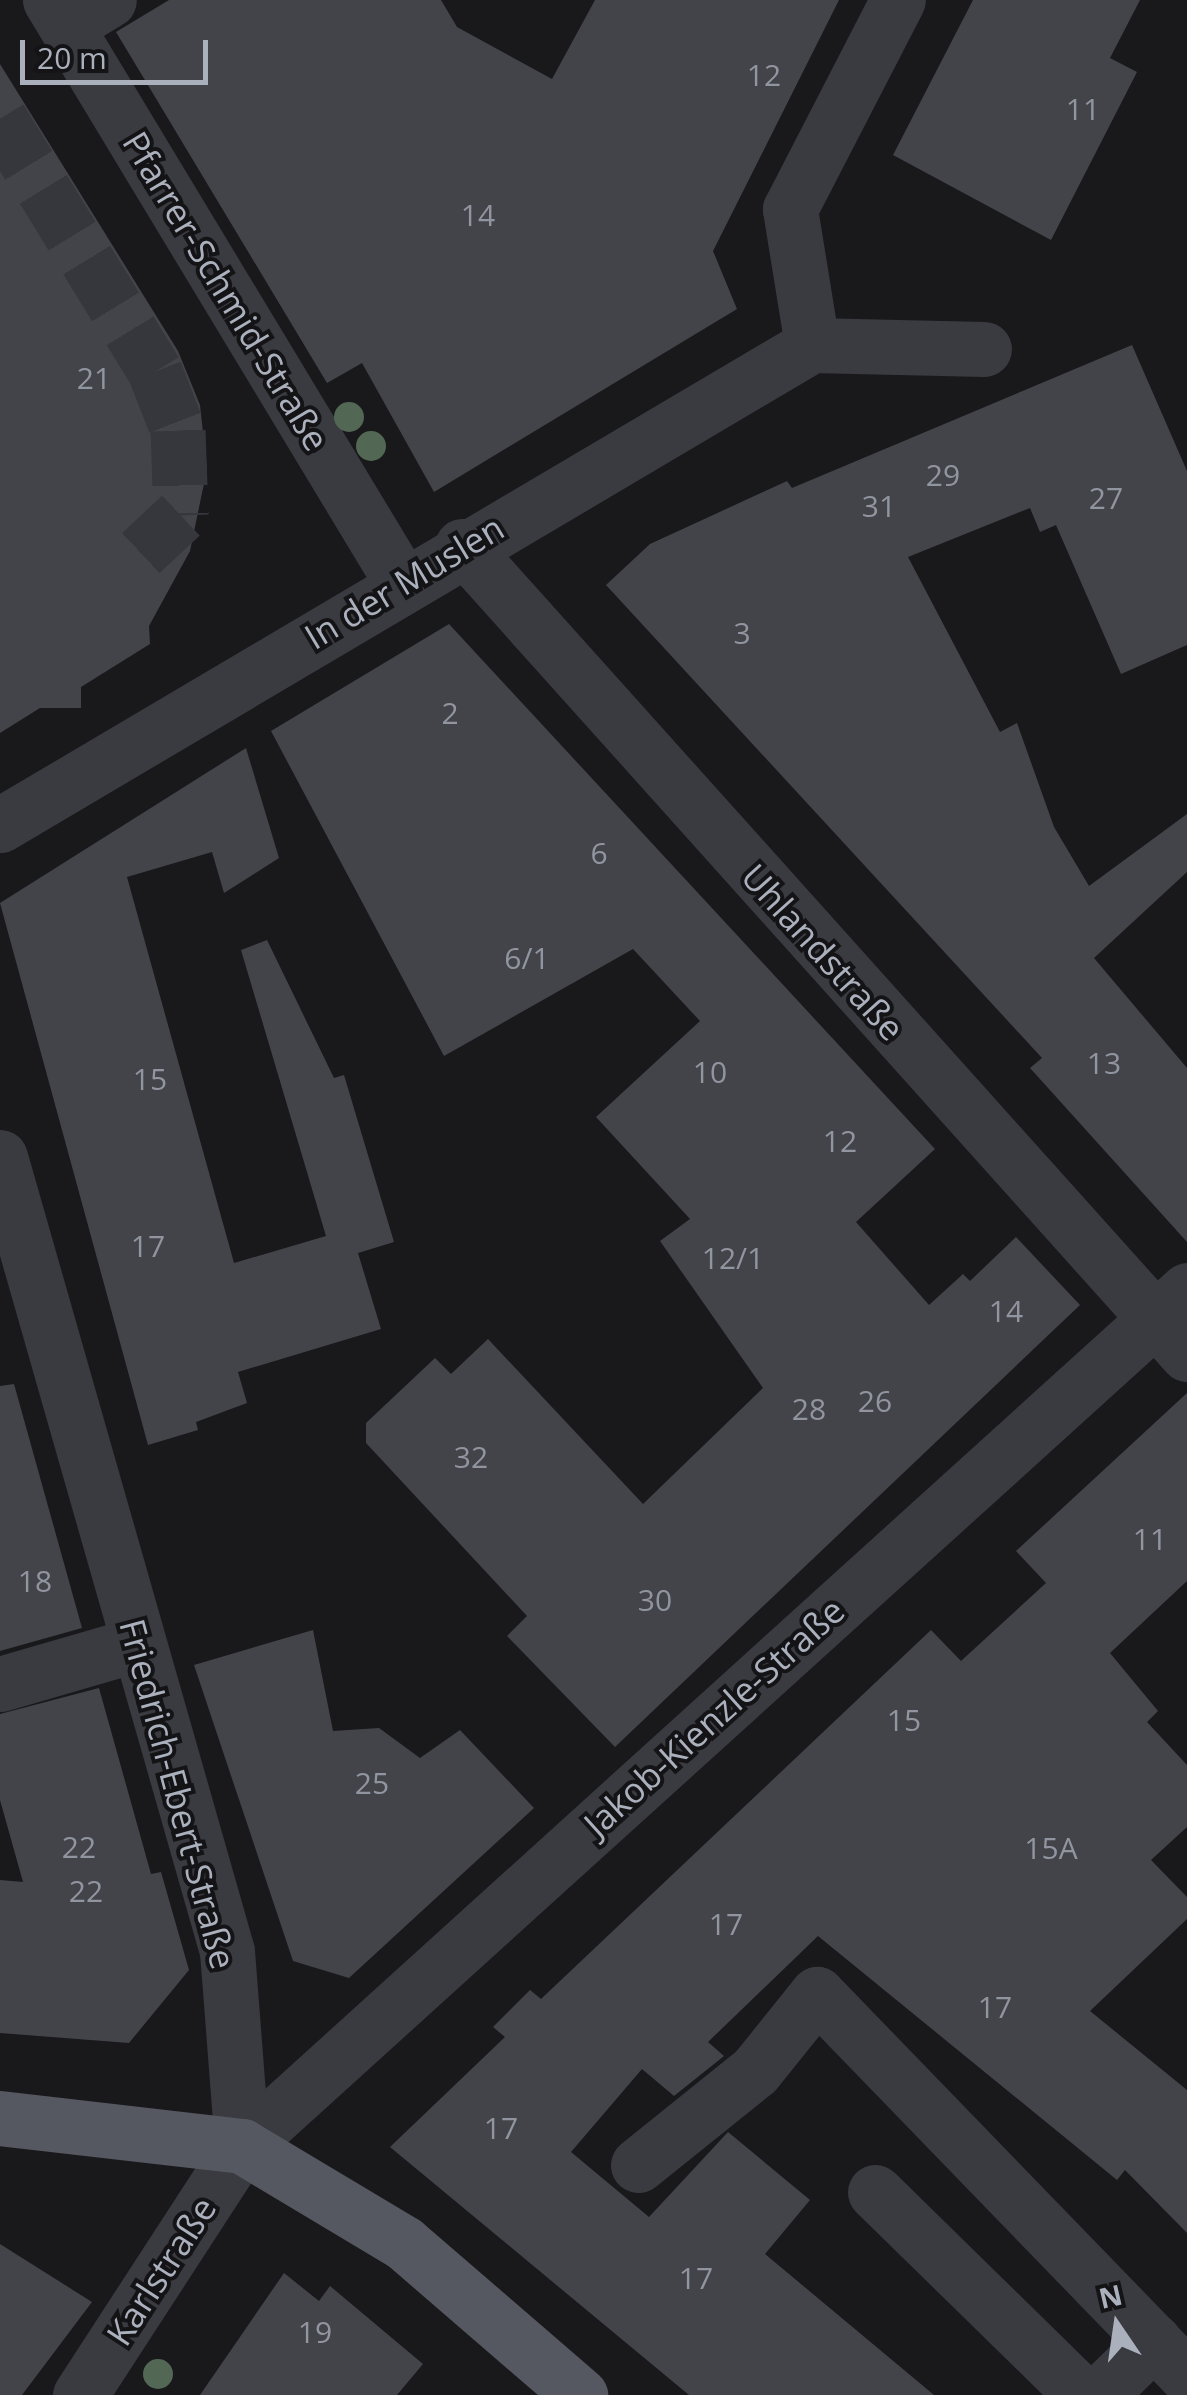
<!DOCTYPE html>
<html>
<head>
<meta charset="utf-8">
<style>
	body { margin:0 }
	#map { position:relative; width:1187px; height:2395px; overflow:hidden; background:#19191c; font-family:"Open Sans",sans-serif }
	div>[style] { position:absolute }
	.building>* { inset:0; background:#434449 }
	.minor-tunnel>* { height:55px; margin-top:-27.5px; transform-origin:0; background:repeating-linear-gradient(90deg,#36373c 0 55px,transparent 0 83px) }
	.minor>* { height:55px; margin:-27.5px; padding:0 27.5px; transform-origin:27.5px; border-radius:27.5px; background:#3a3b41 }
	.major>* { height:55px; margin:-27.5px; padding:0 27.5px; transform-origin:27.5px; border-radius:27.5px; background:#565861 }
	.trees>* { width:30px; height:30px; margin:-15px; border-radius:50%; background:#526855 }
	span { translate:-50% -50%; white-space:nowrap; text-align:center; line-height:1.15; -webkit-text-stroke:8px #141417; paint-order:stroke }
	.number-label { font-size:30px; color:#9195a0 }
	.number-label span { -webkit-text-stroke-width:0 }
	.street-label { font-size:35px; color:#abb0bd }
	.north { position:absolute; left:1067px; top:2275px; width:100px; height:100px; -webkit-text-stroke:8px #141417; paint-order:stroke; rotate:347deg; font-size:28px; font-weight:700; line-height:40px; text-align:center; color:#abb0bd }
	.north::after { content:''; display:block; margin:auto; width:35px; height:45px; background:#abb0bd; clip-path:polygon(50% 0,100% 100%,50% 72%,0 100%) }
	.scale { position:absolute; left:20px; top:40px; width:188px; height:45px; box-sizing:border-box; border:5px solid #abb0bd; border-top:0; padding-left:12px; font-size:30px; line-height:35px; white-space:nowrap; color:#abb0bd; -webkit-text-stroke:8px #141417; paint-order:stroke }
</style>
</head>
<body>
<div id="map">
	<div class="building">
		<div style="clip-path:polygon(169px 0,441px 0,457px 27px,552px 79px,595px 0,839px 0,713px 251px,737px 309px,434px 492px,362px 363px,327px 383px,116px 32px)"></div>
		<div style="clip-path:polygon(973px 0,1140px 0,1110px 58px,1137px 72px,1051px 240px,893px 155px)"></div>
		<div style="clip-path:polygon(0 64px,178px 351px,200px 405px,207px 469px,190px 551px,149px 626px,150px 644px,81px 687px,81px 708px,40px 708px,0 733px)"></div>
		<div style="clip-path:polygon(1132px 345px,1187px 471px,1187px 645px,1121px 674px,1056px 525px,1040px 532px,1030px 508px,908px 557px,1000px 732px,1017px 723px,1054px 827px,1089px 886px,1187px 814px,1187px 872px,1094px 958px,1187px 1068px,1187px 1242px,1030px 1068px,1042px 1058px,606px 585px,650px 544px,787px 481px,792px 488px)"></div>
		<div style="clip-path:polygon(449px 624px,935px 1149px,856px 1222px,929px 1305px,963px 1274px,970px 1281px,1016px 1237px,1080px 1305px,615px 1747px,507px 1636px,527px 1616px,366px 1443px,366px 1423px,435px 1358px,451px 1374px,488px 1339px,643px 1504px,763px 1388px,660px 1241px,690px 1219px,596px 1117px,700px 1021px,633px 949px,444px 1056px,271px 731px)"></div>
		<div style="clip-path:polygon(246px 748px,279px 858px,224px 893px,212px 852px,127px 877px,234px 1263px,326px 1236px,241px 950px,267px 940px,334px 1078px,344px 1075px,394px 1242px,358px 1253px,381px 1329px,238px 1372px,247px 1403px,196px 1422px,198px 1430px,148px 1445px,0 903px)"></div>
		<div style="clip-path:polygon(14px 1384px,82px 1628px,0 1651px,0 1386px)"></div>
		<div style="clip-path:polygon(1187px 1393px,1187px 1581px,1110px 1653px,1158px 1711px,1147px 1722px,1187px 1765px,1187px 1827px,1151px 1860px,1187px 1897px,1187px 1919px,1090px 2011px,1187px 2090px,1187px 2233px,1125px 2170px,1117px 2180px,818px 1936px,708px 2042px,724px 2056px,674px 2096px,642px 2069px,571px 2152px,649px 2217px,728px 2132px,810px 2200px,765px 2254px,934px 2395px,689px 2395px,390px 2147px,505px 2037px,493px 2027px,530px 1990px,541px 1999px,931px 1630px,961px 1661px,1046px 1583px,1016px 1551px)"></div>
		<div style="clip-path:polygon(313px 1630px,333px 1731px,379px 1728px,420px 1758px,460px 1730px,534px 1808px,349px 1978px,293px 1961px,194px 1665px)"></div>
		<div style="clip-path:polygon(99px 1688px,151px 1874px,161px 1872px,189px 1970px,129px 2043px,0 2033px,0 1880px,23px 1882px,0 1800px,0 1714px)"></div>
		<div style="clip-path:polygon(0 2244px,92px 2302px,22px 2395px,0 2395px)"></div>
		<div style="clip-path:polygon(284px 2273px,319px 2301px,330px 2286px,423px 2364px,397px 2395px,200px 2395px)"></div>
	</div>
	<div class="minor-tunnel">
		<div style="left:0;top:118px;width:297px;rotate:58.5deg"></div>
		<div style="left:155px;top:371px;width:63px;rotate:68.7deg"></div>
		<div style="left:178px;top:430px;width:85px;rotate:88deg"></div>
		<div style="left:181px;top:515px;width:64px;rotate:136.9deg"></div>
	</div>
	<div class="minor">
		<div style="left:50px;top:0;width:681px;rotate:58.88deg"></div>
		<div style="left:66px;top:26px;width:50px;rotate:-31.2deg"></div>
		<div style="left:812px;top:345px;width:172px;rotate:1.3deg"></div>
		<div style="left:462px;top:546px;width:1086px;rotate:48.1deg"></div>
		<div style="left:0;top:825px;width:943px;rotate:-30.59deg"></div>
		<div style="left:812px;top:345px;width:138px;rotate:-99.2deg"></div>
		<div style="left:790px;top:209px;width:235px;rotate:-62.7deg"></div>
		<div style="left:0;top:1157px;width:826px;rotate:74.05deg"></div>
		<div style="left:227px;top:1951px;width:196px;rotate:85.6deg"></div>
		<div style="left:0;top:1684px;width:144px;rotate:-16.2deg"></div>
		<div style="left:638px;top:2165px;width:150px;rotate:-38.8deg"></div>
		<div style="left:755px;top:2071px;width:99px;rotate:-51.2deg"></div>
		<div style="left:817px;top:1994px;width:532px;rotate:45.91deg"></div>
		<div style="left:875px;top:2192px;width:290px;rotate:44.4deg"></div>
		<div style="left:80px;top:2395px;width:297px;rotate:-57deg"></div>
		<div style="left:242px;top:2146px;width:1275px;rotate:-42.17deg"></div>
		<div style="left:1099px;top:2395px;width:77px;rotate:-44.5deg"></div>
	</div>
	<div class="major">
		<div style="left:0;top:2118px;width:244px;rotate:6.6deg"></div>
		<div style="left:242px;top:2146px;width:189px;rotate:30.9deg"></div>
		<div style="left:404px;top:2243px;width:233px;rotate:40.8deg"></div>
	</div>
	<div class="trees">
		<div style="left:349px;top:417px"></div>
		<div style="left:371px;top:446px"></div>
		<div style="left:158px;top:2374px"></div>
	</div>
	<div class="number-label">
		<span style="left:764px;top:75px">12</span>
		<span style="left:1083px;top:109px">11</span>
		<span style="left:478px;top:215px">14</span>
		<span style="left:94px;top:378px">21</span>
		<span style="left:943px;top:475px">29</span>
		<span style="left:1106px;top:498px">27</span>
		<span style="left:879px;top:506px">31</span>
		<span style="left:742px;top:633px">3</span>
		<span style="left:450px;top:713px">2</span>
		<span style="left:599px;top:853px">6</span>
		<span style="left:527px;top:958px">6/1</span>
		<span style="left:1104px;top:1063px">13</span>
		<span style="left:710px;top:1072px">10</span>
		<span style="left:150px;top:1079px">15</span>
		<span style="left:840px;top:1141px">12</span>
		<span style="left:148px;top:1246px">17</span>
		<span style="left:733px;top:1258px">12/1</span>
		<span style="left:1006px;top:1311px">14</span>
		<span style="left:875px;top:1401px">26</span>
		<span style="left:809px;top:1409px">28</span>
		<span style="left:471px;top:1457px">32</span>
		<span style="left:1150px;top:1539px">11</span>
		<span style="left:35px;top:1581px">18</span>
		<span style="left:655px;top:1600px">30</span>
		<span style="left:904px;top:1720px">15</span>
		<span style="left:372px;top:1783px">25</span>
		<span style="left:79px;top:1847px">22</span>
		<span style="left:1051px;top:1848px">15A</span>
		<span style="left:86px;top:1891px">22</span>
		<span style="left:726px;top:1924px">17</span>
		<span style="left:995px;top:2007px">17</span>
		<span style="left:501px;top:2128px">17</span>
		<span style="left:696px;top:2278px">17</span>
		<span style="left:315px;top:2332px">19</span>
	</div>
	<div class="street-label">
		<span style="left:226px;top:291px;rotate:59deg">Pfarrer-Schmid-Straße</span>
		<span style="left:404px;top:582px;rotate:-31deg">In der Muslen</span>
		<span style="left:823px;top:952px;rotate:48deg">Uhlandstraße</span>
		<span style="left:714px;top:1717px;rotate:-42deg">Jakob-Kienzle-Straße</span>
		<span style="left:178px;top:1794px;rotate:75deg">Friedrich-Ebert-Straße</span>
		<span style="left:161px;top:2271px;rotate:-57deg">Karlstraße</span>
	</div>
	<div class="north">N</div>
	<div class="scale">20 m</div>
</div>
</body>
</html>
